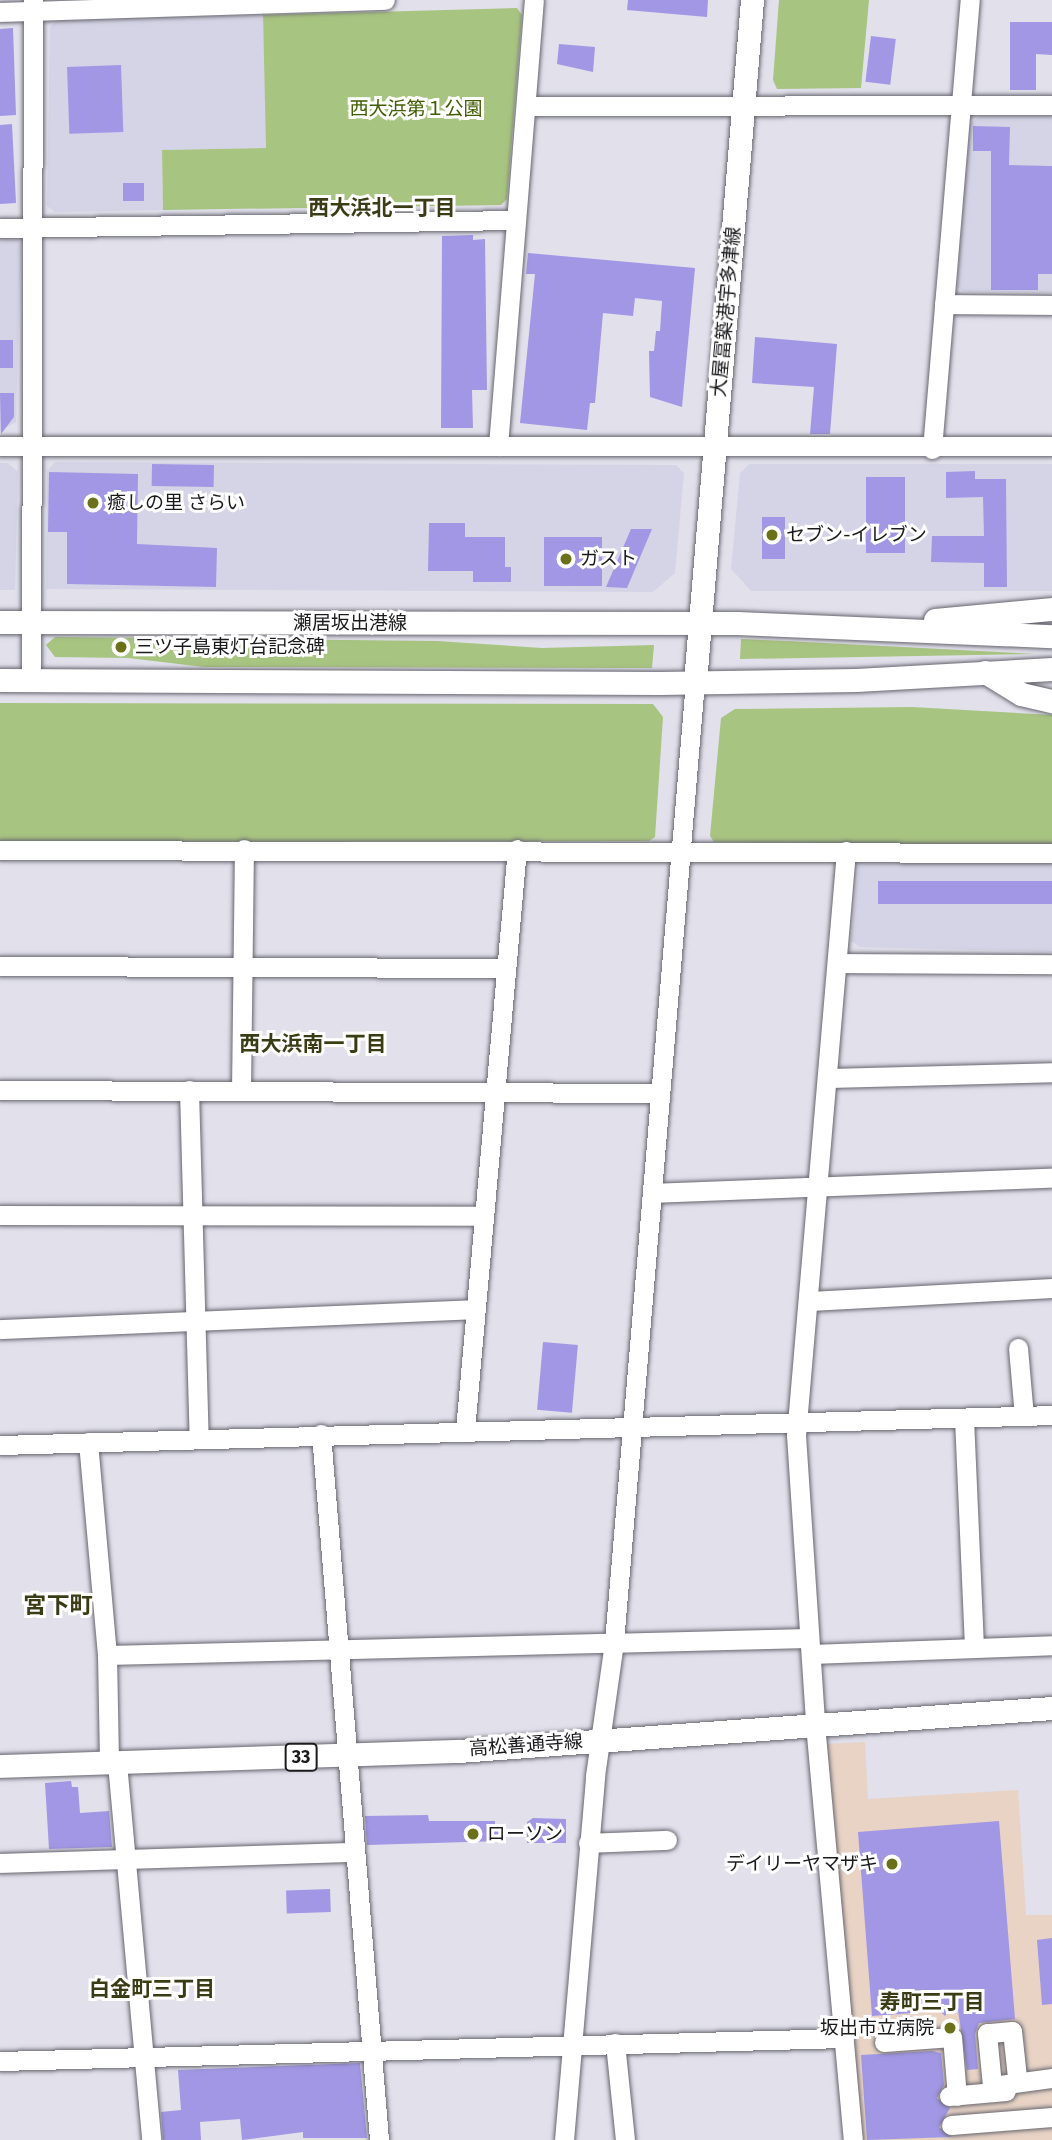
<!DOCTYPE html>
<html>
<head>
<meta charset="utf-8">
<style>
	body { margin:0 }
	#map { position:relative; width:1052px; height:2140px; overflow:hidden; background:#e1e0eb; font-family:"Fira Sans","Noto Sans JP",sans-serif }
	div>[style] { position:absolute }
	.built>* { inset:0; background:#d5d4e6 }
	.medical>* { inset:0; background:#e8d3c5 }
	.green>* { inset:0; background:#a8c481 }
	.building>* { inset:0; background:#a197e5; transform-origin:0 0 }
	.roads { filter:drop-shadow(0 0 2px #67666f) drop-shadow(0 0 2px #67666f) }
	.minor>* { height:19px; margin:-9.5px; padding:0 9.5px; transform-origin:9.5px; border-radius:9.5px; background:#fff }
	.major>* { height:23px; margin:-11.5px; padding:0 11.5px; transform-origin:11.5px; border-radius:11.5px; background:#fff }
	.dots>* { width:19px; height:19px; translate:-50% -50%; box-sizing:border-box; border:4px solid #fff; border-radius:50% }
	span { translate:-50% -50%; white-space:nowrap; text-align:center; line-height:1.15; -webkit-text-stroke:6px #fff; paint-order:stroke }
	.shield-label span { padding:2px 5px; background:#fff; border:2px solid; border-radius:5px; -webkit-text-stroke-width:0 }
	.shield-label { font-size:18px; color:#1b1b1e; font-weight:700 }
	.park-label { font-size:19px; color:#415d00 }
	.street-label { font-size:19px; color:#1b1b1e }
	.poi-label { font-size:19px; color:#1b1b1e }
	.left { translate:0 -50%; text-align:left }
	.right { translate:-100% -50%; text-align:right }
	.neighbourhood-label { font-size:21px; color:#393c14; font-weight:700 }
	.quarter-label { font-size:23px; color:#393c14; font-weight:700 }
</style>
</head>
<body>
<div id="map">
	<div class="built">
		<div style="clip-path:polygon(263px 15px,267px 148px,162px 150px,163px 210px,55px 212px,47px 206px,50px 27px,58px 19px)"></div>
		<div style="clip-path:polygon(980px 116px,1052px 116px,1052px 293px,963px 292px,957px 286px,970px 124px)"></div>
		<div style="clip-path:polygon(10px 233px,21px 243px,16px 422px,0 431px,0 234px)"></div>
		<div style="clip-path:polygon(55px 462px,676px 465px,684px 473px,675px 573px,653px 592px,46px 589px,47px 471px)"></div>
		<div style="clip-path:polygon(0 463px,8px 463px,18px 472px,15px 590px,0 590px)"></div>
		<div style="clip-path:polygon(749px 464px,1052px 464px,1052px 591px,751px 591px,731px 569px,740px 473px)"></div>
		<div style="clip-path:polygon(867px 857px,1052px 861px,1052px 952px,860px 947px,851px 941px,859px 862px)"></div>
	</div>
	<div class="medical">
		<div style="clip-path:polygon(865px 1742px,868px 1799px,1018px 1790px,1026px 1915px,1052px 1915px,1052px 2140px,858px 2140px,825px 1744px)"></div>
	</div>
	<div class="green">
		<div style="clip-path:polygon(779px 0,869px 0,861px 88px,777px 89px,773px 80px)"></div>
		<div style="clip-path:polygon(517px 8px,522px 15px,507px 199px,501px 205px,163px 210px,162px 150px,266px 148px,263px 15px)"></div>
		<div style="clip-path:polygon(55px 637px,437px 641px,542px 648px,654px 645px,652px 668px,204px 667px,128px 658px,55px 657px,46px 645px)"></div>
		<div style="clip-path:polygon(741px 639px,786px 641px,1035px 654px,740px 659px)"></div>
		<div style="clip-path:polygon(0 703px,653px 704px,663px 717px,655px 837px,649px 841px,0 842px)"></div>
		<div style="clip-path:polygon(912px 707px,1052px 715px,1052px 845px,714px 842px,710px 836px,721px 718px,735px 709px)"></div>
	</div>
	<div class="building">
		<div style="clip-path:polygon(628px 0,708px 0,707px 17px,627px 10px)"></div>
		<div style="clip-path:polygon(1010px 22px,1052px 22px,1052px 55px,1036px 54px,1036px 90px,1010px 90px)"></div>
		<div style="clip-path:polygon(13px 28px,16px 115px,0 116px,0 29px)"></div>
		<div style="left:871px;top:36px;width:25px;height:46px;rotate:7deg"></div>
		<div style="clip-path:polygon(559px 44px,595px 47px,593px 72px,557px 64px)"></div>
		<div style="left:121px;top:65px;width:67px;height:54px;rotate:88deg"></div>
		<div style="clip-path:polygon(12px 124px,16px 203px,0 204px,0 125px)"></div>
		<div style="clip-path:polygon(973px 126px,1010px 127px,1009px 165px,1052px 166px,1052px 274px,1038px 274px,1038px 290px,991px 290px,991px 151px,973px 151px)"></div>
		<div style="left:144px;top:183px;width:18px;height:21px;rotate:90deg"></div>
		<div style="clip-path:polygon(473px 235px,473px 240px,485px 239px,487px 390px,472px 390px,473px 428px,441px 428px,442px 236px)"></div>
		<div style="clip-path:polygon(528px 253px,695px 268px,682px 407px,650px 397px,649px 351px,654px 351px,656px 331px,660px 331px,662px 301px,635px 298px,633px 316px,603px 313px,595px 403px,590px 403px,587px 430px,520px 423px,535px 274px,526px 274px)"></div>
		<div style="clip-path:polygon(755px 337px,837px 344px,830px 434px,810px 434px,814px 387px,752px 383px)"></div>
		<div style="left:13px;top:340px;width:28px;height:13px;rotate:90deg"></div>
		<div style="clip-path:polygon(0 393px,14px 393px,14px 417px,1px 434px)"></div>
		<div style="left:152px;top:464px;width:62px;height:22px;rotate:1deg"></div>
		<div style="clip-path:polygon(975px 471px,975px 479px,1006px 479px,1007px 587px,984px 587px,984px 563px,931px 562px,932px 536px,984px 536px,983px 497px,946px 498px,946px 472px)"></div>
		<div style="clip-path:polygon(49px 472px,138px 474px,137px 544px,217px 548px,216px 587px,67px 584px,67px 532px,48px 532px)"></div>
		<div style="left:866px;top:477px;width:39px;height:76px"></div>
		<div style="left:762px;top:517px;width:23px;height:42px"></div>
		<div style="clip-path:polygon(429px 523px,465px 523px,465px 537px,505px 537px,505px 567px,511px 567px,511px 582px,473px 582px,473px 571px,428px 571px)"></div>
		<div style="clip-path:polygon(631px 529px,652px 529px,627px 588px,606px 587px)"></div>
		<div style="left:544px;top:537px;width:58px;height:49px"></div>
		<div style="left:878px;top:881px;width:174px;height:23px"></div>
		<div style="left:543px;top:1342px;width:35px;height:68px;rotate:5deg"></div>
		<div style="clip-path:polygon(71px 1781px,72px 1787px,78px 1787px,80px 1813px,109px 1811px,112px 1847px,49px 1849px,45px 1783px)"></div>
		<div style="clip-path:polygon(428px 1815px,429px 1821px,495px 1821px,495px 1827px,501px 1827px,501px 1841px,367px 1845px,365px 1816px)"></div>
		<div style="clip-path:polygon(533px 1818px,566px 1819px,566px 1843px,527px 1843px,527px 1822px)"></div>
		<div style="clip-path:polygon(999px 1821px,1015px 2019px,979px 2023px,975px 2034px,978px 2069px,967px 2070px,956px 1997px,945px 2016px,940px 2011px,872px 2016px,858px 1832px)"></div>
		<div style="left:330px;top:1889px;width:23px;height:44px;rotate:88deg"></div>
		<div style="clip-path:polygon(1052px 1938px,1052px 2004px,1042px 2005px,1037px 1940px)"></div>
		<div style="clip-path:polygon(932px 2051px,941px 2053px,944px 2085px,937px 2098px,950px 2108px,939px 2127px,952px 2137px,867px 2140px,861px 2055px)"></div>
		<div style="clip-path:polygon(360px 2063px,367px 2138px,303px 2138px,303px 2132px,242px 2140px,240px 2119px,200px 2122px,201px 2140px,163px 2140px,161px 2112px,181px 2110px,178px 2070px)"></div>
	</div>
	<div class="roads">
		<div class="minor">
			<div style="left:0;top:12px;width:385px;rotate:-1.8deg"></div>
			<div style="left:526px;top:106px;width:526px;rotate:-0.11deg"></div>
			<div style="left:0;top:228px;width:516px;rotate:-0.89deg"></div>
			<div style="left:944px;top:304px;width:108px;rotate:0.5deg"></div>
			<div style="left:0;top:446px;width:1052px"></div>
			<div style="left:498px;top:446px;width:447px;rotate:-85.4deg"></div>
			<div style="left:932px;top:449px;width:451px;rotate:-85.2deg"></div>
			<div style="left:31px;top:679px;width:679px;rotate:-89.83deg"></div>
			<div style="left:0;top:850px;width:1052px;rotate:0.16deg"></div>
			<div style="left:846px;top:851px;width:586px;rotate:94.89deg"></div>
			<div style="left:796px;top:1435px;width:290px;rotate:86.2deg"></div>
			<div style="left:815px;top:1724px;width:418px;rotate:84.8deg"></div>
			<div style="left:838px;top:963px;width:214px;rotate:0.3deg"></div>
			<div style="left:0;top:966px;width:505px;rotate:0.23deg"></div>
			<div style="left:829px;top:1078px;width:223px;rotate:-1.5deg"></div>
			<div style="left:0;top:1090px;width:660px;rotate:0.26deg"></div>
			<div style="left:189px;top:1090px;width:348px;rotate:88.4deg"></div>
			<div style="left:241px;top:1091px;width:242px;rotate:-89.3deg"></div>
			<div style="left:653px;top:1193px;width:399px;rotate:-2.2deg"></div>
			<div style="left:0;top:1215px;width:483px;rotate:0.1deg"></div>
			<div style="left:810px;top:1301px;width:242px;rotate:-3.1deg"></div>
			<div style="left:0;top:1329px;width:475px;rotate:-2.4deg"></div>
			<div style="left:1018px;top:1348px;width:68px;rotate:85deg"></div>
			<div style="left:964px;top:1418px;width:230px;rotate:87.5deg"></div>
			<div style="left:465px;top:1430px;width:583px;rotate:-84.89deg"></div>
			<div style="left:321px;top:1434px;width:708px;rotate:85.3deg"></div>
			<div style="left:88px;top:1442px;width:214px;rotate:84.9deg"></div>
			<div style="left:107px;top:1655px;width:108px;rotate:88.9deg"></div>
			<div style="left:0;top:1445px;width:1052px;rotate:-1.63deg"></div>
			<div style="left:811px;top:1654px;width:241px;rotate:-2.1deg"></div>
			<div style="left:107px;top:1655px;width:701px;rotate:-1.39deg"></div>
			<div style="left:117px;top:1763px;width:379px;rotate:84.8deg"></div>
			<div style="left:588px;top:1843px;width:79px;rotate:-2.2deg"></div>
			<div style="left:0;top:1863px;width:355px;rotate:-1.8deg"></div>
			<div style="left:884px;top:2042px;width:68px;rotate:-4.2deg"></div>
			<div style="left:952px;top:2037px;width:59px;rotate:85.2deg"></div>
			<div style="left:615px;top:2043px;width:98px;rotate:84.1deg"></div>
			<div style="left:0;top:2061px;width:844px;rotate:-1.56deg"></div>
			<div style="left:1017px;top:2077px;width:46px;rotate:-96.2deg"></div>
			<div style="left:1012px;top:2031px;width:25px;rotate:175deg"></div>
			<div style="left:987px;top:2033px;width:53px;rotate:84.6deg"></div>
			<div style="left:992px;top:2086px;width:61px;rotate:-7.6deg"></div>
			<div style="left:949px;top:2096px;width:57px;rotate:-5deg"></div>
			<div style="left:951px;top:2125px;width:101px;rotate:-4.5deg"></div>
			<div style="left:564px;top:2140px;width:365px;rotate:-85.1deg"></div>
			<div style="left:595px;top:1776px;width:135px;rotate:-81.9deg"></div>
			<div style="left:614px;top:1642px;width:963px;rotate:-85.18deg"></div>
		</div>
		<div class="major">
			<div style="left:935px;top:620px;width:118px;rotate:-5.4deg"></div>
			<div style="left:0;top:622px;width:737px;rotate:0.08deg"></div>
			<div style="left:737px;top:623px;width:315px;rotate:2.4deg"></div>
			<div style="left:985px;top:672px;width:42px;rotate:31.4deg"></div>
			<div style="left:1021px;top:694px;width:32px;rotate:13deg"></div>
			<div style="left:0;top:680px;width:659px;rotate:0.26deg"></div>
			<div style="left:659px;top:683px;width:197px;rotate:-0.9deg"></div>
			<div style="left:856px;top:680px;width:196px;rotate:-3.2deg"></div>
			<div style="left:695px;top:682px;width:684px;rotate:-85.22deg"></div>
			<div style="left:0;top:1766px;width:458px;rotate:-1.9deg"></div>
			<div style="left:458px;top:1751px;width:596px;rotate:-4.14deg"></div>
		</div>
	</div>
	<div class="dots">
		<div style="left:93px;top:503px;background:#6b7118"></div>
		<div style="left:772px;top:535px;background:#6b7118"></div>
		<div style="left:566px;top:559px;background:#6b7118"></div>
		<div style="left:121px;top:647px;background:#6b7118"></div>
		<div style="left:473px;top:1834px;background:#6b7118"></div>
		<div style="left:892px;top:1864px;background:#6b7118"></div>
		<div style="left:950px;top:2028px;background:#6b7118"></div>
	</div>
	<div class="shield-label">
		<span style="left:301px;top:1757px">33</span>
	</div>
	<div class="park-label">
		<span style="left:416px;top:109px">西大浜第１公園</span>
	</div>
	<div class="street-label">
		<span style="left:726px;top:312px;rotate:-85deg">大屋冨築港宇多津線</span>
		<span style="left:350px;top:623px">瀬居坂出港線</span>
		<span style="left:526px;top:1745px;rotate:-4deg">高松善通寺線</span>
	</div>
	<div class="poi-label">
		<span class="left" style="left:107px;top:503px">癒しの里 さらい</span>
		<span class="left" style="left:786px;top:535px">セブン-イレブン</span>
		<span class="left" style="left:580px;top:559px">ガスト</span>
		<span class="left" style="left:135px;top:647px">三ツ子島東灯台記念碑</span>
		<span class="left" style="left:487px;top:1834px">ローソン</span>
		<span class="right" style="left:878px;top:1864px">デイリーヤマザキ</span>
		<span class="right" style="left:934px;top:2028px">坂出市立病院</span>
	</div>
	<div class="neighbourhood-label">
		<span style="left:382px;top:208px">西大浜北一丁目</span>
		<span style="left:313px;top:1044px">西大浜南一丁目</span>
		<span style="left:152px;top:1989px">白金町三丁目</span>
		<span style="left:932px;top:2002px">寿町三丁目</span>
	</div>
	<div class="quarter-label">
		<span style="left:58px;top:1605px">宮下町</span>
	</div>
</div>
</body>
</html>
